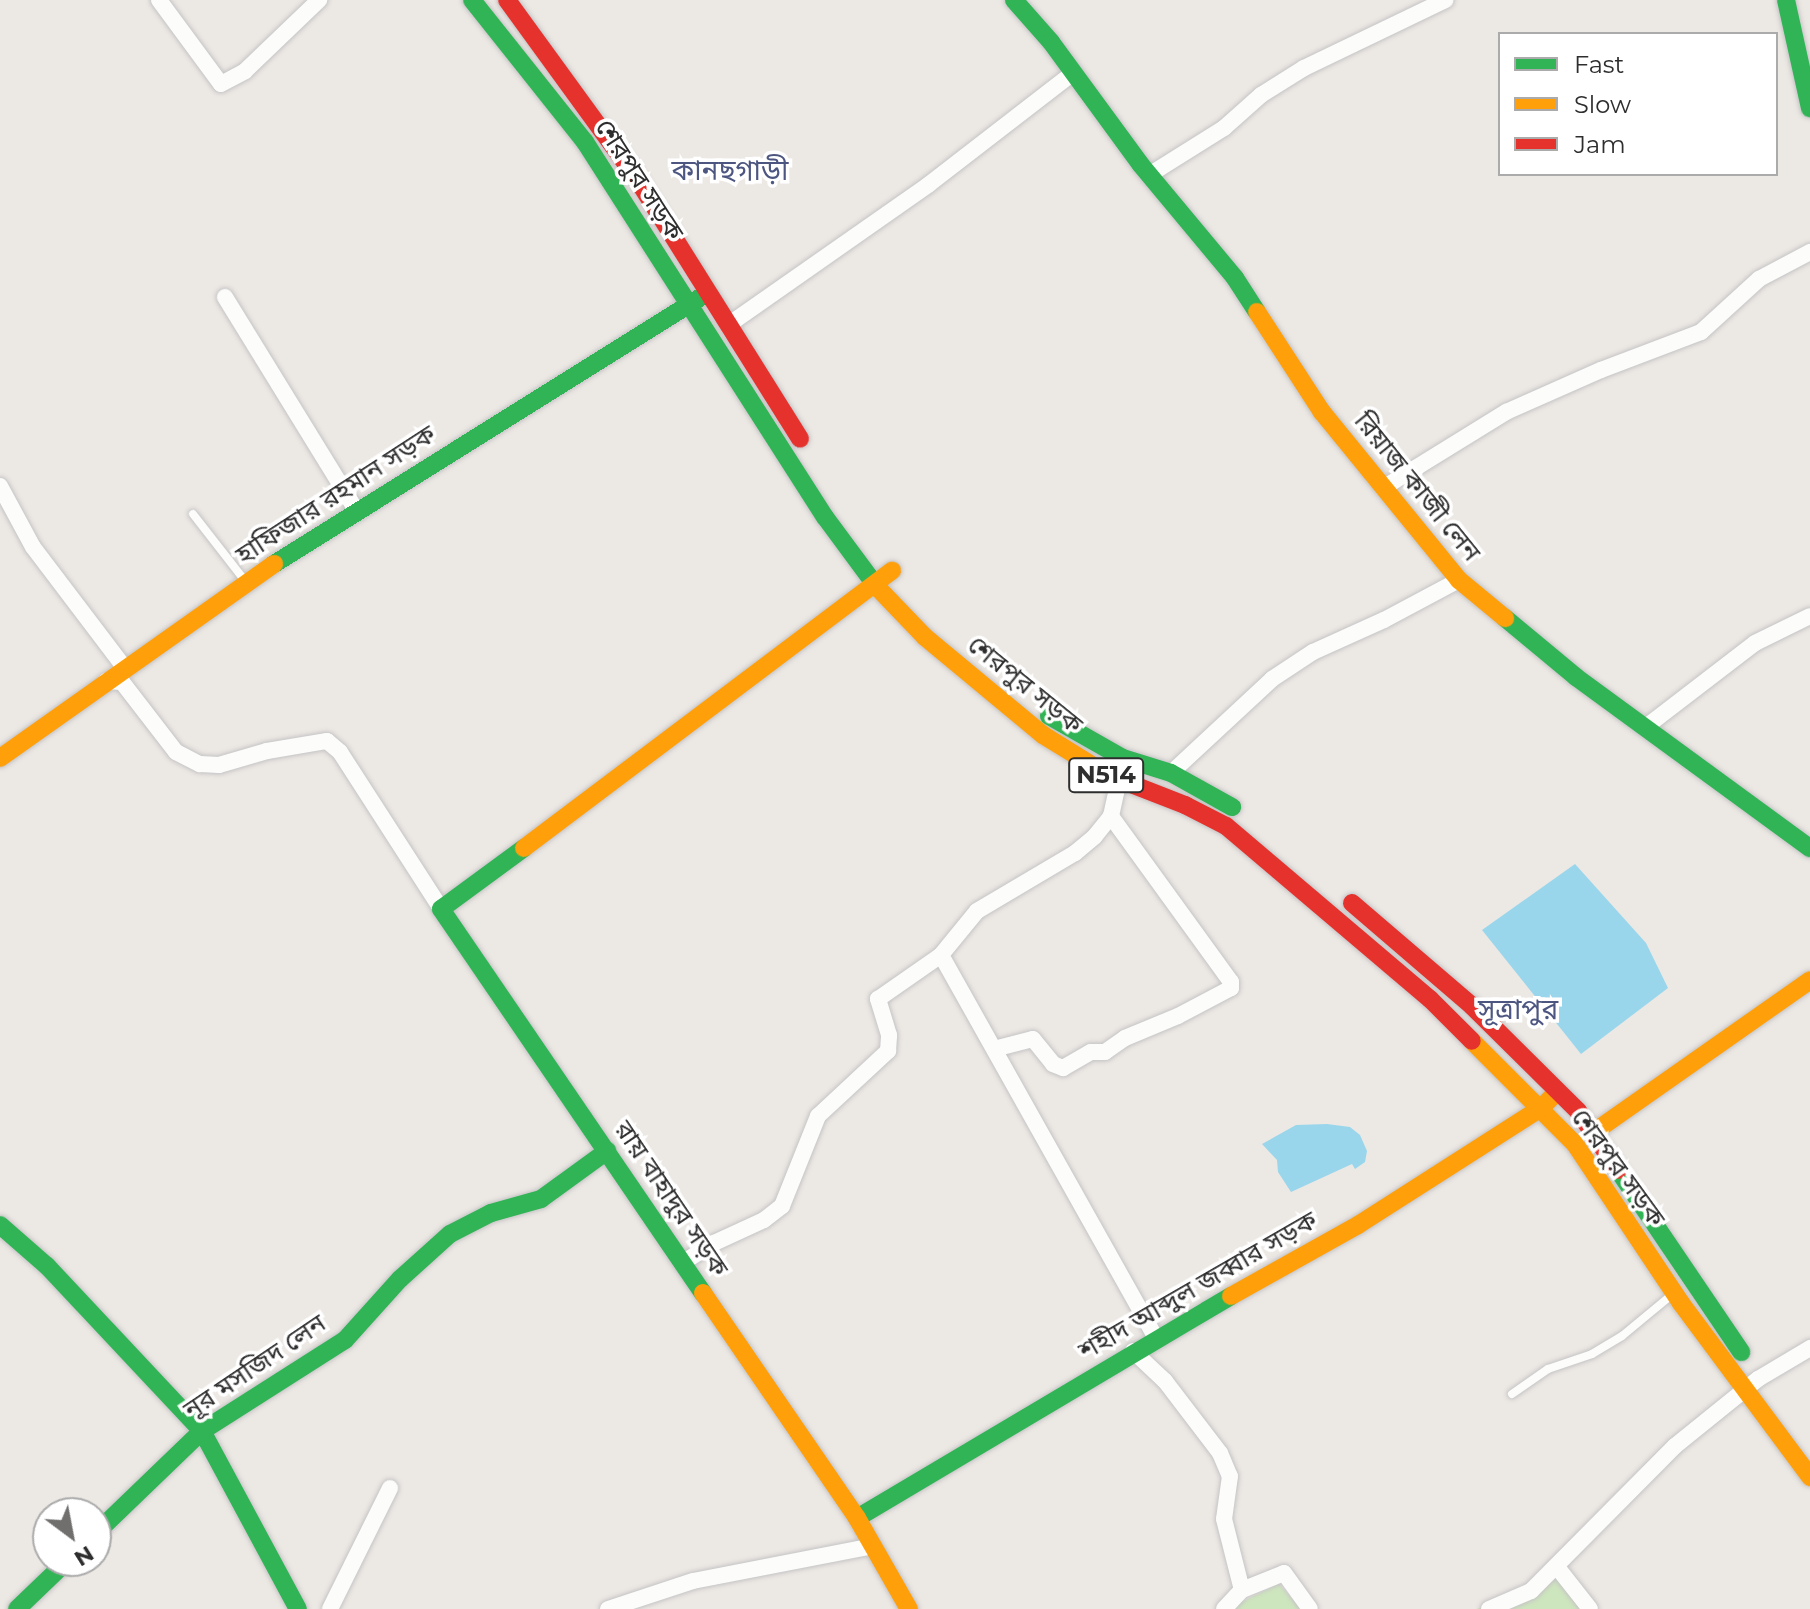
<!DOCTYPE html>
<html>
<head>
<meta charset="utf-8">
<style>
	body { margin:0 }
	#map { position:relative; width:1810px; height:1609px; overflow:hidden; background:#ece8e4; font-family:Montserrat,"Noto Sans Bengali",sans-serif }
	div>[style] { position:absolute }
	.green>* { inset:0; background:#cee6be }
	.water>* { inset:0; background:#99d6ec }
	.roads { filter:drop-shadow(0 0 2px #c5c4c5) drop-shadow(0 0 2px #c5c4c5) }
	.lane>* { height:8px; margin:-4px; padding:0 4px; transform-origin:4px; border-radius:4px; background:#fcfcfb }
	.street>* { height:16px; margin:-8px; padding:0 8px; transform-origin:8px; border-radius:8px; background:#fcfcfb }
	.fast>* { height:18px; margin:-9px; padding:0 9px; transform-origin:9px; border-radius:9px; background:#30b455 }
	.slow>* { height:18px; margin:-9px; padding:0 9px; transform-origin:9px; border-radius:9px; background:#ff9f0a }
	.jam>* { height:18px; margin:-9px; padding:0 9px; transform-origin:9px; border-radius:9px; background:#e5322d }
	span { translate:-50% -50%; white-space:nowrap; text-align:center; line-height:1.15; -webkit-text-stroke:7px #fff; paint-order:stroke }
	.shield-label span { padding:2px 6px; background:#fff; border:2px solid; border-radius:6px; -webkit-text-stroke-width:0 }
	.shield-label { font-size:24px; color:#2e2e2e; font-weight:700 }
	.street-label { font-size:26px; color:#2e2e2e }
	.neighbourhood-label { font-size:28px; color:#4d5680 }
	.legend { position:absolute; left:1498px; top:32px; width:280px; height:144px; box-sizing:border-box; background:#fff; border:2px solid #ababab; margin:0; padding:10px 14px; list-style:none; font-size:24px; color:#2e2e2e }
	.legend li { display:flex; align-items:center; gap:16px; height:40px }
	.legend b { width:40px; border:2px solid #ababab }
	.north { position:absolute; left:32px; top:1497px; width:80px; height:80px; box-sizing:border-box; background:#fff; border:2px solid #ababab; border-radius:50%; rotate:148deg; font-size:22px; font-weight:700; line-height:32px; text-align:center; color:#2e2e2e }
	.north::after { content:''; display:block; margin:auto; width:28px; height:36px; background:#706f6e; clip-path:polygon(50% 0,100% 100%,50% 72%,0 100%) }
</style>
</head>
<body>
<div id="map">
	<div class="green">
		<div style="clip-path:polygon(1551px 1571px,1582px 1609px,1476px 1609px,1483px 1607px)"></div>
		<div style="clip-path:polygon(1279px 1584px,1301px 1609px,1232px 1609px,1233px 1606px)"></div>
	</div>
	<div class="water">
		<div style="clip-path:polygon(1575px 864px,1646px 943px,1668px 988px,1581px 1054px,1482px 930px)"></div>
		<div style="clip-path:polygon(1327px 1124px,1350px 1127px,1360px 1135px,1367px 1151px,1365px 1162px,1355px 1169px,1352px 1164px,1291px 1192px,1278px 1172px,1277px 1160px,1262px 1144px,1296px 1125px)"></div>
	</div>
	<div class="roads">
		<div class="lane">
			<div style="left:193px;top:514px;width:86px;rotate:52.1deg"></div>
			<div style="left:1512px;top:1394px;width:44px;rotate:-34.8deg"></div>
			<div style="left:1548px;top:1369px;width:46px;rotate:-18.8deg"></div>
			<div style="left:1592px;top:1354px;width:35px;rotate:-31deg"></div>
			<div style="left:1622px;top:1336px;width:60px;rotate:-39.6deg"></div>
		</div>
		<div class="street">
			<div style="left:159px;top:0;width:104px;rotate:53.6deg"></div>
			<div style="left:221px;top:84px;width:27px;rotate:-28deg"></div>
			<div style="left:245px;top:71px;width:103px;rotate:-43.8deg"></div>
			<div style="left:1149px;top:175px;width:89px;rotate:-32.1deg"></div>
			<div style="left:1224px;top:128px;width:50px;rotate:-41.7deg"></div>
			<div style="left:1261px;top:95px;width:51px;rotate:-32.1deg"></div>
			<div style="left:1304px;top:68px;width:157px;rotate:-25.7deg"></div>
			<div style="left:225px;top:297px;width:250px;rotate:58.4deg"></div>
			<div style="left:731px;top:323px;width:241px;rotate:-35deg"></div>
			<div style="left:928px;top:185px;width:183px;rotate:-37.7deg"></div>
			<div style="left:0;top:486px;width:69px;rotate:61.6deg"></div>
			<div style="left:33px;top:547px;width:152px;rotate:52.8deg"></div>
			<div style="left:1383px;top:488px;width:145px;rotate:-31.7deg"></div>
			<div style="left:1506px;top:412px;width:104px;rotate:-23.9deg"></div>
			<div style="left:1601px;top:370px;width:107px;rotate:-20.8deg"></div>
			<div style="left:1701px;top:332px;width:79px;rotate:-42.4deg"></div>
			<div style="left:1759px;top:279px;width:58px;rotate:-27.9deg"></div>
			<div style="left:106px;top:681px;width:16px;rotate:4deg"></div>
			<div style="left:122px;top:682px;width:88px;rotate:52.4deg"></div>
			<div style="left:176px;top:752px;width:27px;rotate:27deg"></div>
			<div style="left:200px;top:764px;width:19px;rotate:3deg"></div>
			<div style="left:219px;top:765px;width:50px;rotate:-16.3deg"></div>
			<div style="left:267px;top:751px;width:61px;rotate:-9.5deg"></div>
			<div style="left:327px;top:741px;width:17px;rotate:40deg"></div>
			<div style="left:340px;top:752px;width:187px;rotate:57.2deg"></div>
			<div style="left:1647px;top:726px;width:136px;rotate:-37.5deg"></div>
			<div style="left:1755px;top:643px;width:61px;rotate:-26.1deg"></div>
			<div style="left:1171px;top:773px;width:138px;rotate:-42.9deg"></div>
			<div style="left:1272px;top:679px;width:49px;rotate:-33.4deg"></div>
			<div style="left:1313px;top:652px;width:78px;rotate:-24.3deg"></div>
			<div style="left:1384px;top:620px;width:85px;rotate:-28.1deg"></div>
			<div style="left:941px;top:955px;width:439px;rotate:60.7deg"></div>
			<div style="left:994px;top:1049px;width:40px;rotate:-14.4deg"></div>
			<div style="left:1033px;top:1039px;width:32px;rotate:51deg"></div>
			<div style="left:1053px;top:1064px;width:11px;rotate:22deg"></div>
			<div style="left:1063px;top:1068px;width:32px;rotate:-30deg"></div>
			<div style="left:1091px;top:1052px;width:14px"></div>
			<div style="left:1105px;top:1052px;width:24px;rotate:-35deg"></div>
			<div style="left:1125px;top:1038px;width:57px;rotate:-22.5deg"></div>
			<div style="left:1178px;top:1016px;width:60px;rotate:-27.8deg"></div>
			<div style="left:1231px;top:988px;width:6px;rotate:-90deg"></div>
			<div style="left:1231px;top:982px;width:205px;rotate:-125.9deg"></div>
			<div style="left:682px;top:1263px;width:38px;rotate:-32deg"></div>
			<div style="left:714px;top:1243px;width:55px;rotate:-24.7deg"></div>
			<div style="left:764px;top:1220px;width:23px;rotate:-38deg"></div>
			<div style="left:782px;top:1206px;width:97px;rotate:-68.2deg"></div>
			<div style="left:818px;top:1116px;width:96px;rotate:-42.9deg"></div>
			<div style="left:888px;top:1051px;width:16px;rotate:-86deg"></div>
			<div style="left:889px;top:1035px;width:38px;rotate:-107deg"></div>
			<div style="left:878px;top:999px;width:77px;rotate:-34.9deg"></div>
			<div style="left:941px;top:955px;width:57px;rotate:-50.7deg"></div>
			<div style="left:977px;top:911px;width:114px;rotate:-30.6deg"></div>
			<div style="left:1075px;top:853px;width:26px;rotate:-40deg"></div>
			<div style="left:1095px;top:836px;width:26px;rotate:-51deg"></div>
			<div style="left:1111px;top:816px;width:42px;rotate:-77.6deg"></div>
			<div style="left:1133px;top:1351px;width:44px;rotate:43.2deg"></div>
			<div style="left:1165px;top:1381px;width:91px;rotate:52.6deg"></div>
			<div style="left:1220px;top:1453px;width:25px;rotate:67deg"></div>
			<div style="left:1230px;top:1476px;width:43px;rotate:97.9deg"></div>
			<div style="left:1224px;top:1519px;width:73px;rotate:75.8deg"></div>
			<div style="left:1557px;top:1567px;width:53px;rotate:51.8deg"></div>
			<div style="left:330px;top:1609px;width:135px;rotate:-63.6deg"></div>
			<div style="left:608px;top:1609px;width:89px;rotate:-18.2deg"></div>
			<div style="left:693px;top:1581px;width:183px;rotate:-11deg"></div>
			<div style="left:1224px;top:1609px;width:26px;rotate:-47deg"></div>
			<div style="left:1242px;top:1590px;width:45px;rotate:-22deg"></div>
			<div style="left:1284px;top:1573px;width:44px;rotate:54.2deg"></div>
			<div style="left:1489px;top:1609px;width:46px;rotate:-23.2deg"></div>
			<div style="left:1531px;top:1591px;width:204px;rotate:-45.2deg"></div>
			<div style="left:1675px;top:1446px;width:107px;rotate:-38.9deg"></div>
			<div style="left:1758px;top:1379px;width:61px;rotate:-30.8deg"></div>
		</div>
		<div class="fast">
			<div style="left:472px;top:0;width:181px;rotate:51.5deg"></div>
			<div style="left:585px;top:142px;width:445px;rotate:57.4deg"></div>
			<div style="left:825px;top:517px;width:86px;rotate:53.5deg"></div>
			<div style="left:1014px;top:0;width:56px;rotate:48.6deg"></div>
			<div style="left:1051px;top:42px;width:152px;rotate:53.8deg"></div>
			<div style="left:1141px;top:165px;width:147px;rotate:50.2deg"></div>
			<div style="left:1235px;top:278px;width:40px;rotate:57.1deg"></div>
			<div style="left:1786px;top:0;width:111px;rotate:77.5deg"></div>
			<div style="left:274px;top:564px;width:504px;rotate:-32.02deg"></div>
			<div style="left:1505px;top:618px;width:92px;rotate:39.7deg"></div>
			<div style="left:1576px;top:677px;width:290px;rotate:36.2deg"></div>
			<div style="left:1049px;top:716px;width:85px;rotate:29.6deg"></div>
			<div style="left:1123px;top:758px;width:50px;rotate:17.4deg"></div>
			<div style="left:1171px;top:773px;width:70px;rotate:29.1deg"></div>
			<div style="left:524px;top:848px;width:103px;rotate:143.7deg"></div>
			<div style="left:441px;top:909px;width:465px;rotate:55.7deg"></div>
			<div style="left:1618px;top:1170px;width:220px;rotate:55.9deg"></div>
			<div style="left:0;top:1225px;width:62px;rotate:41.1deg"></div>
			<div style="left:47px;top:1266px;width:226px;rotate:46.8deg"></div>
			<div style="left:202px;top:1431px;width:202px;rotate:61.7deg"></div>
			<div style="left:857px;top:1518px;width:435px;rotate:-30.7deg"></div>
			<div style="left:96px;top:1533px;width:147px;rotate:-43.9deg"></div>
			<div style="left:202px;top:1431px;width:169px;rotate:-32.5deg"></div>
			<div style="left:345px;top:1340px;width:82px;rotate:-48deg"></div>
			<div style="left:400px;top:1279px;width:67px;rotate:-42deg"></div>
			<div style="left:450px;top:1234px;width:46px;rotate:-27.1deg"></div>
			<div style="left:491px;top:1213px;width:52px;rotate:-15.6deg"></div>
			<div style="left:541px;top:1199px;width:82px;rotate:-36deg"></div>
			<div style="left:17px;top:1609px;width:69px;rotate:-43.8deg"></div>
		</div>
		<div class="slow">
			<div style="left:1257px;top:312px;width:119px;rotate:57deg"></div>
			<div style="left:1322px;top:412px;width:217px;rotate:50.8deg"></div>
			<div style="left:1459px;top:580px;width:60px;rotate:39.6deg"></div>
			<div style="left:876px;top:586px;width:71px;rotate:46.1deg"></div>
			<div style="left:925px;top:637px;width:153px;rotate:39.7deg"></div>
			<div style="left:1043px;top:735px;width:76px;rotate:31.6deg"></div>
			<div style="left:0;top:758px;width:336px;rotate:-35.3deg"></div>
			<div style="left:524px;top:848px;width:461px;rotate:-37deg"></div>
			<div style="left:1472px;top:1041px;width:146px;rotate:45deg"></div>
			<div style="left:1575px;top:1144px;width:191px;rotate:56.3deg"></div>
			<div style="left:1681px;top:1303px;width:217px;rotate:53.4deg"></div>
			<div style="left:1594px;top:1132px;width:264px;rotate:-35.1deg"></div>
			<div style="left:703px;top:1293px;width:273px;rotate:55.6deg"></div>
			<div style="left:857px;top:1518px;width:105px;rotate:60.3deg"></div>
			<div style="left:1231px;top:1296px;width:145px;rotate:-29.2deg"></div>
			<div style="left:1358px;top:1225px;width:217px;rotate:-32.6deg"></div>
			<div style="left:1541px;top:1108px;width:16px;rotate:-45deg"></div>
		</div>
		<div class="jam">
			<div style="left:507px;top:0;width:225px;rotate:54deg"></div>
			<div style="left:639px;top:182px;width:303px;rotate:57.9deg"></div>
			<div style="left:1108px;top:775px;width:83px;rotate:21.3deg"></div>
			<div style="left:1185px;top:805px;width:46px;rotate:27.1deg"></div>
			<div style="left:1226px;top:826px;width:267px;rotate:40.3deg"></div>
			<div style="left:1430px;top:999px;width:59px;rotate:45deg"></div>
			<div style="left:1352px;top:903px;width:158px;rotate:40.6deg"></div>
			<div style="left:1472px;top:1006px;width:149px;rotate:44.7deg"></div>
			<div style="left:1578px;top:1111px;width:71px;rotate:55.9deg"></div>
		</div>
	</div>
	<div class="shield-label">
		<span style="left:1106px;top:775px">N514</span>
	</div>
	<div class="street-label">
		<span style="left:639px;top:180px;rotate:57deg">শেরপুর সড়ক</span>
		<span style="left:1417px;top:487px;rotate:51deg">রিয়াজ কাজী লেন</span>
		<span style="left:336px;top:495px;rotate:-33deg">হাফিজার রহমান সড়ক</span>
		<span style="left:1025px;top:685px;rotate:39deg">শেরপুর সড়ক</span>
		<span style="left:1618px;top:1168px;rotate:54deg">শেরপুর সড়ক</span>
		<span style="left:671px;top:1199px;rotate:56deg">রায় বাহাদুর সড়ক</span>
		<span style="left:1198px;top:1286px;rotate:-30deg">শহীদ আব্দুল জব্বার সড়ক</span>
		<span style="left:255px;top:1367px;rotate:-34deg">নূর মসজিদ লেন</span>
	</div>
	<div class="neighbourhood-label">
		<span style="left:730px;top:170px">কানছগাড়ী</span>
		<span style="left:1518px;top:1009px">সূত্রাপুর</span>
	</div>
	<ul class="legend">
	<li><b style="height:10px;background:#30b455"></b>Fast</li>
	<li><b style="height:10px;background:#ff9f0a"></b>Slow</li>
	<li><b style="height:10px;background:#e5322d"></b>Jam</li>
	</ul>
	<div class="north">N</div>
</div>
</body>
</html>
